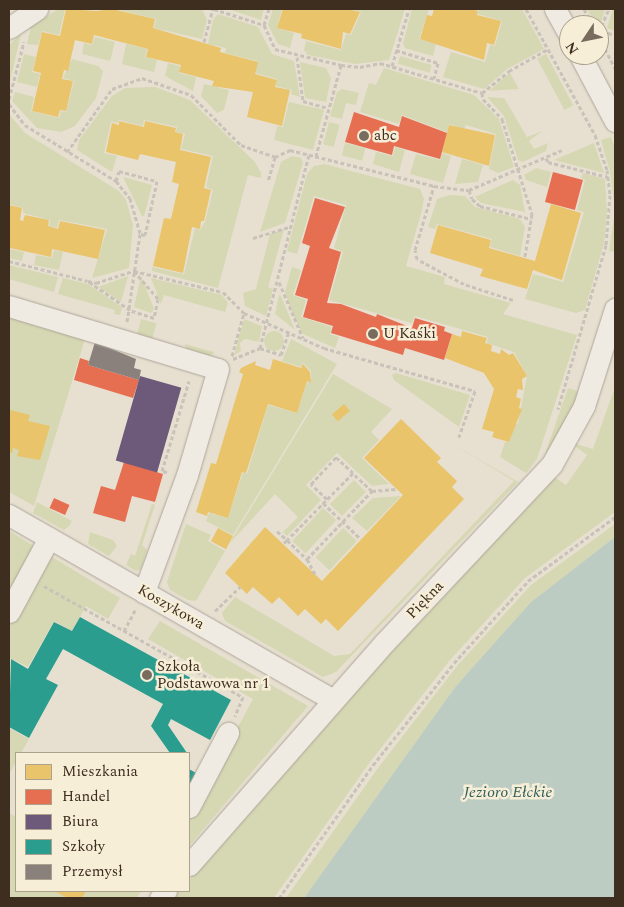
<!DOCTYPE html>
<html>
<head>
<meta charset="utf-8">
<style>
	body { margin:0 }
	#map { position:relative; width:624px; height:907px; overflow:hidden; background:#e7e0d1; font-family:Spectral,serif }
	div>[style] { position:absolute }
	.green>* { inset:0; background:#d6d7b3; transform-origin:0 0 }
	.round { border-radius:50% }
	.water>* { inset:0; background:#bcccc2 }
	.homes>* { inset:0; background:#e9c46a; transform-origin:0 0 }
	.shops>* { inset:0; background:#e76f51; transform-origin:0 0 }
	.offices>* { inset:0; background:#6d597a; transform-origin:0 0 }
	.schools>* { inset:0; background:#2a9d8f }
	.industry>* { inset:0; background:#8a817c }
	.path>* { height:3px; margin-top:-1.5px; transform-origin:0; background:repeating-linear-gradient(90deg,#c8c2b9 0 4px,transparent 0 6.5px) }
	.roads { filter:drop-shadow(0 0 1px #ada599) drop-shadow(0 0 1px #ada599) }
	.minor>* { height:21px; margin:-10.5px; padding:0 10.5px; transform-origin:10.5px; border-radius:10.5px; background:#efebe3 }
	.dots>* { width:14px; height:14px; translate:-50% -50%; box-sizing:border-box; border:2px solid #f7eed8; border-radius:50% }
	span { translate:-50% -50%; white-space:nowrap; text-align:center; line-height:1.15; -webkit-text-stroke:5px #f7eed8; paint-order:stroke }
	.poi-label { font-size:15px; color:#3d2e20 }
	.left { translate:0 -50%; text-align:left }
	.street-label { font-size:15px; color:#3d2e20 }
	.water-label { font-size:16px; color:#2f5d5a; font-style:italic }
	.frame { position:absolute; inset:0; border:10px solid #3d2e20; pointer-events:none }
	.legend { position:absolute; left:15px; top:752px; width:175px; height:140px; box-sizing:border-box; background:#f7eed8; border:1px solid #ada18e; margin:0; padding:6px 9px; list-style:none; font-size:15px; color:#3d2e20 }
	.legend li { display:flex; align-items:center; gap:10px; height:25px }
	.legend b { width:25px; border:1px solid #ada18e }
	.north { position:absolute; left:559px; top:15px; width:50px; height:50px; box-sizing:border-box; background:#f7eed8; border:1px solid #ada18e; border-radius:50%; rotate:236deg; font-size:14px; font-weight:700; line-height:20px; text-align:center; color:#3d2e20 }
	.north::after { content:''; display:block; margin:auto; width:18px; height:22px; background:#786c5e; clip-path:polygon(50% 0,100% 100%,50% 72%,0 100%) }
</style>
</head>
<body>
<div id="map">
	<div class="green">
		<div style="clip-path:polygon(58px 9px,65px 9px,59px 35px,42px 31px,38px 45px,27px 44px,31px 27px)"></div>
		<div style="clip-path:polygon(116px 9px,202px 9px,207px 20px,202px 39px,154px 28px,156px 19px)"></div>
		<div style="clip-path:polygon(228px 9px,264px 9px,261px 20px)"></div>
		<div style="clip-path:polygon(273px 9px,282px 9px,277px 28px,294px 33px,290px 48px,278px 44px,268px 25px)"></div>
		<div style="clip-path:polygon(350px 9px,405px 9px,389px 60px,355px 64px,308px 55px,304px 50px,306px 41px,341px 50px,346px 34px,351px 35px,361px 12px)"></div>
		<div style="clip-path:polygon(412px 9px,429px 9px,419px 39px,436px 44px,433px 56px,405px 48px,403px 43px)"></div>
		<div style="clip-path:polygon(475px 9px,522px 9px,544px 49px,507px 69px,484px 89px,443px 77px,451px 52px,485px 62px,490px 45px,495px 46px,502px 21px,478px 14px,479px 10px)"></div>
		<div style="clip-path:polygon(587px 9px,605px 9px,600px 26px,595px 23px)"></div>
		<div style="clip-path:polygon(613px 9px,615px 9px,615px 31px,607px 28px)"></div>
		<div style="clip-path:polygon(218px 14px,258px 27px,272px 54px,294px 61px,300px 97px,291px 94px,292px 90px,276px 86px,277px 79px,255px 73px,257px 61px,225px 53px,226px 48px,208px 44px,213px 20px)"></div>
		<div style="clip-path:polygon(21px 34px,9px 86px,9px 45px)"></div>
		<div style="clip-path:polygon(95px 37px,115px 42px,110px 61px,82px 54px,84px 43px,92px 45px)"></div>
		<div style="clip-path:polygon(126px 44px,147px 49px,145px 57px,157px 60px,154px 72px,122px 64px)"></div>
		<div style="clip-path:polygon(24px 54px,36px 57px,32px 72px,40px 74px,37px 87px,17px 82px)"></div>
		<div style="left:546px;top:54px;width:58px;height:10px;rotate:62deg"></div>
		<div style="left:400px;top:56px;width:33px;height:8px;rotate:16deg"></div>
		<div style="clip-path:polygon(72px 59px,98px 66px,103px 71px,96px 98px,75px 126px,61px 132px,37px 128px,12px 101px,15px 92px,34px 97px,31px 111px,59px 118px,61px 111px,66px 112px,74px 81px,63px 78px)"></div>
		<div style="clip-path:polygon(300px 62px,326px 68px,331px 78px,326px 102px,305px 98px)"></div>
		<div style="clip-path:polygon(168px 63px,180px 66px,179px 73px,196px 77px,193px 91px,165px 76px)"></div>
		<div style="clip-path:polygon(384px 68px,474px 95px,499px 119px,514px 167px,498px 173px,489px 169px,496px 134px,466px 125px,464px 129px,449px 124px,447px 132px,402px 115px,399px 124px,360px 112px,369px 83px,376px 85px)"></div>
		<div style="clip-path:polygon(510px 73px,519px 89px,489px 91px,505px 77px)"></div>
		<div style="clip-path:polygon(204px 84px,229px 90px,224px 110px,217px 113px,201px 96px)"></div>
		<div style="clip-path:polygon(155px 87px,190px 100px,255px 162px,261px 173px,261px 178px,248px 175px,218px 288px,152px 271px,152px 267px,184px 274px,195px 228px,200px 230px,205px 222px,213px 190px,206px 187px,213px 156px,181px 149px,185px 134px,176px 132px,177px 127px,144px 120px,143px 126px,119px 120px,118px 123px,111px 122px,104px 153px,117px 156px,112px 172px,77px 150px,79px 140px,112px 96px,125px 88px)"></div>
		<div style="clip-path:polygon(342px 89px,359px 93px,356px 105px,346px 103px,342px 119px,330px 116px,337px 92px)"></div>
		<div style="clip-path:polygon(487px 97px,504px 98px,527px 137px,542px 131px,529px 141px,534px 149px,548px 143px,546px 151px,523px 162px,518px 160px,504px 116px)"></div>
		<div style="clip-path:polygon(289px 102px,324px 110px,313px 150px,274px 140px,277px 126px,283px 127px)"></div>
		<div style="clip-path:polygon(9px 114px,25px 133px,119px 191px,126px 200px,133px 225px,129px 268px,92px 278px,107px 229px,59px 220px,57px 228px,49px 226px,50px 220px,23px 213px,23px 208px,9px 204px)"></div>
		<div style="left:329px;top:122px;width:11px;height:23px;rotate:15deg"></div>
		<div style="clip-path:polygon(611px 137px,615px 148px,615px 210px,610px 172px,601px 140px)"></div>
		<div style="left:345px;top:143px;width:21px;height:13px;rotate:14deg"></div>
		<div style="clip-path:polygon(594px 143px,604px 173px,554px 160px)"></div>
		<div style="clip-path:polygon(395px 147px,405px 150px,399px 172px,373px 164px,376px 152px,393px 156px)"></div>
		<div style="clip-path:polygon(442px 153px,451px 156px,443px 183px,410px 174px,416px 154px,440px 160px)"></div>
		<div style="clip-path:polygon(292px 156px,301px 158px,303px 163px,285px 223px,260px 232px,281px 162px)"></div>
		<div style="clip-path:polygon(462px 159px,483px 165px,478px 182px,455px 184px)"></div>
		<div style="clip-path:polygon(324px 164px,420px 189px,424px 199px,422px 210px,406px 266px,445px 277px,444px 284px,511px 303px,503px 314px,577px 335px,537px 459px,526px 473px,500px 457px,505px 442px,509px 442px,515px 424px,518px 424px,527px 376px,514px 352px,487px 343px,488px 337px,415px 316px,412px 323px,329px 300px,343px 252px,334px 248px,346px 205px,314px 196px,297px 254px,287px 251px,307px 174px,314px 166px)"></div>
		<div style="clip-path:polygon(536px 168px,551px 172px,547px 187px,526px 180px,524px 175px)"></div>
		<div style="clip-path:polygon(583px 173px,605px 179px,607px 213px,604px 243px,585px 310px,576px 313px,525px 299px,533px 274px,563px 282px,584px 212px,577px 210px,585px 180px,581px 178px)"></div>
		<div style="clip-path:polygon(123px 177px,152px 185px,144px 216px,142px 216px)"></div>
		<div style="clip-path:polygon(513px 180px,520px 185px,525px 212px,481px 203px,475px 197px)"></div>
		<div style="clip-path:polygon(450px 195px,465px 196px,475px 207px,520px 219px,525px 227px,520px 256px,490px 247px,492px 239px,437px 224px,435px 229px,428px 227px,437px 199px)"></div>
		<div style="clip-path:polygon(614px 218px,615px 218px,615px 252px,609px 251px)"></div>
		<div style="clip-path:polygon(284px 229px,268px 287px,273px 289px,266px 316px,245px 306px,243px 293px,256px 289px,270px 234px)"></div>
		<div style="clip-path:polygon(9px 249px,24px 252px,22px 261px,9px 258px)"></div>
		<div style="clip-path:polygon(54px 250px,63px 252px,59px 270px,34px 265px,36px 255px,52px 258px)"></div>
		<div style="clip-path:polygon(9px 265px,58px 277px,54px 292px,9px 279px)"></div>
		<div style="clip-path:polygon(292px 267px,301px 270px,293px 295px,306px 300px,301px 317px,332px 327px,330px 334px,339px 337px,335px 348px,303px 334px,292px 313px,285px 292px)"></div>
		<div style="clip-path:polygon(128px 276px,121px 302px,98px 287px)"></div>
		<div style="clip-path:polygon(141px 276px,154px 309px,151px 313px,134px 307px)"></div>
		<div style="clip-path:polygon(63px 278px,88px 284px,113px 301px,122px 307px,120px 315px,114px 314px,115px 310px,58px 294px)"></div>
		<div style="clip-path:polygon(151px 278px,222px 295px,228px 303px,225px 312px,164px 295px,161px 304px)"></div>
		<div style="clip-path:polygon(279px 295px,281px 296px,295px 330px,275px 314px)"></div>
		<div style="clip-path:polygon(9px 317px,85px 339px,34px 506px,9px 492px)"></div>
		<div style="left:141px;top:319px;width:16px;height:18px;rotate:15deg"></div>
		<div style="clip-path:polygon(244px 319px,262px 326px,259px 342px,245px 339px,240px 343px,241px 351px,234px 355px)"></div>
		<div class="round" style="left:264px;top:331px;width:20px;height:20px"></div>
		<div style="clip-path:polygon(291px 339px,337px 364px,233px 535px,206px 521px,209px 513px,228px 518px,243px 472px,247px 474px,268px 405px,297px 413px,307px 382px,311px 383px,311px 371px,303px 363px,301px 367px,282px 361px)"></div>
		<div style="clip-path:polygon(185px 344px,214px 352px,213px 354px,208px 357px,186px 349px)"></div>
		<div style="clip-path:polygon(396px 373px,470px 395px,459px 427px,394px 380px,392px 375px)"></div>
		<div style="clip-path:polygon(333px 374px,392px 409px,371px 432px,379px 440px,362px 458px,389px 484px,372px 486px,337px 453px,306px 485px,321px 500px,287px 536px,283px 532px,298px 517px,275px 494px,229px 544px)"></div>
		<div style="clip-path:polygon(615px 387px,615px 512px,525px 578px,450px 660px,370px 762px,274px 898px,173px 898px,179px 891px,189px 891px,189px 880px,344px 700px,553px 476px,566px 485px,587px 455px,575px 446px,576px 444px,593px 449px)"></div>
		<div style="clip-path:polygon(568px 388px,580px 392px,565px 425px,544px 457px)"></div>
		<div style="clip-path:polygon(448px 441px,518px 482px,336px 672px,323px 677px,225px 621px,222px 613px,235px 597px,334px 656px,350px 654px,514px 481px)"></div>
		<div style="left:354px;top:480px;width:17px;height:34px;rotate:45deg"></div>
		<div style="clip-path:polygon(401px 496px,367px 531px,352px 518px,373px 498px)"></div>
		<div style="clip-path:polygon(37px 502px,72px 521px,69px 526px,64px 530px,33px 513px)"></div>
		<div style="clip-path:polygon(152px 504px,155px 505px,142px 545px,147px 550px,141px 569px,136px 571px,126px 565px,131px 554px,135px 556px)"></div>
		<div style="left:323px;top:508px;width:18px;height:45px;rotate:43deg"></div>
		<div style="clip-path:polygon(186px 524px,211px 535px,208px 541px,225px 551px,196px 601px,188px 600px,170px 590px,167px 582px)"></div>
		<div style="clip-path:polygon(615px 524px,615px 537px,531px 602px,456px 686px,304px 898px,286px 898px,378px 768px,457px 666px,531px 585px)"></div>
		<div style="left:343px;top:528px;width:19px;height:40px;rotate:43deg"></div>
		<div style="clip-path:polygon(9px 531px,120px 598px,108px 619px,86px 606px,72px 631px,54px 621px,28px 667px,10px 658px,9px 660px)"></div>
		<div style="clip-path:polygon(90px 532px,113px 540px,117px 546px,109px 556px,88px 544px)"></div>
		<div style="clip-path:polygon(160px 621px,308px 706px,189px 846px,189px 818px,253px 699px,148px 639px)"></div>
		<div style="clip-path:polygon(9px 728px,29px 739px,21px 753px,16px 753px,16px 761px,9px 775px)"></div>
		<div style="clip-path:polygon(9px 813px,16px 817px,16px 891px,142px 891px,136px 898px,9px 898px)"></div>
	</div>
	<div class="water">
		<div style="clip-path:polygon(615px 537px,615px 898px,304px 898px,456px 686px,531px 602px)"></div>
	</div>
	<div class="homes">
		<div style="clip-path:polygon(66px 9px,97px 11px,112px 9px,155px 19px,153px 28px,221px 48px,220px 52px,258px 62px,255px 74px,277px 80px,275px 87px,290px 90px,282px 126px,247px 117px,253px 92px,212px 86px,214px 81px,179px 72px,181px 65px,146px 57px,148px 49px,94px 35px,92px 44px,75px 40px,68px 71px,64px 70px,62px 79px,73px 81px,66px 111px,60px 110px,58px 117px,32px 111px,41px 73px,33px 71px,42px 32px,60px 36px)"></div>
		<div style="clip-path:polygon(283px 9px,347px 9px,360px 12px,350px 34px,343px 32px,341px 49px,301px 38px,302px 34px,277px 28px)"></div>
		<div style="clip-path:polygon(434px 9px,470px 9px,478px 11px,477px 15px,501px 21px,494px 45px,487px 43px,484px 60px,420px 39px,427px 15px,432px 16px)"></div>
		<div style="clip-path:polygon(119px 121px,144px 127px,145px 121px,176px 128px,175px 132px,183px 134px,180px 150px,211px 157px,204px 188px,211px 190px,204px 221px,201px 221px,200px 229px,192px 227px,183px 273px,153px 266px,164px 218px,171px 219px,179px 184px,172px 182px,176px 162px,140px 154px,138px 160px,106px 152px,112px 123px,119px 125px)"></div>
		<div style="clip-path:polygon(449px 125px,495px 135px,489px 166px,442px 152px)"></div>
		<div style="clip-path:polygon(551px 204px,581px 213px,562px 280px,533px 270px,527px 289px,480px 276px,483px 269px,430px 253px,438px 225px,491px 240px,489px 248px,535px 261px)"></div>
		<div style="clip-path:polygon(9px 205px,22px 208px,20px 220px,23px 221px,25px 215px,49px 220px,48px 226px,58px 229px,60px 221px,105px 230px,98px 259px,52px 249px,51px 257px,10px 248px)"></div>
		<div style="clip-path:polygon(462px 331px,487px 338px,485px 343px,492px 345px,491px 351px,500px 354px,501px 349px,509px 355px,513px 353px,527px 376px,522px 379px,523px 390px,518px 389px,516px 397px,521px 399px,519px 408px,522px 409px,509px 442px,492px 437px,494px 432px,482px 429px,494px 389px,484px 373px,445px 358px,452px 334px,461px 337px)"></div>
		<div style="clip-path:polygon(273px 359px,301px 368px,303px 364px,310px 372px,311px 383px,307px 381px,297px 413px,268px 404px,246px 473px,242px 472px,228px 518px,208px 512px,207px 516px,196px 512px,211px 463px,216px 464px,243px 374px,239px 372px,241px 368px,256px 361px,255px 365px,270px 370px)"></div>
		<div style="left:344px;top:404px;width:9px;height:16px;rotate:49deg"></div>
		<div style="clip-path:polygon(9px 405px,10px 410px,30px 415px,28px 421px,50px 426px,40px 460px,17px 456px,19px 450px,13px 448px,12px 453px,9px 452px)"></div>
		<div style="clip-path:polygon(401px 419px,441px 458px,437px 462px,457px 481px,452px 487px,464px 499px,338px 631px,326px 619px,321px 624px,305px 609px,298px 616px,279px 597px,272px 604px,253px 587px,247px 594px,225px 573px,265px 527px,322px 581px,403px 495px,364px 458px)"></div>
		<div style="left:218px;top:528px;width:17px;height:15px;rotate:28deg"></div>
		<div style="clip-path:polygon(54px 891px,86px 891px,82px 898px,68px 898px)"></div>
	</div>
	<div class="shops">
		<div style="clip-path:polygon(354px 112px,399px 127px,402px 116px,447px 133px,440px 159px,394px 146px,392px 155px,345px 142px)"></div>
		<div style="left:553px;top:172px;width:31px;height:31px;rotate:15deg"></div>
		<div style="clip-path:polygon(315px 198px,345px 207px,329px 248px,341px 252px,327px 303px,341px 304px,376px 317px,377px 314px,412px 328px,415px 318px,445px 327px,444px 331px,452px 334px,444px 360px,405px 348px,403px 355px,331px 333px,333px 326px,303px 317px,308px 299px,295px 295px,310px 246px,302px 243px)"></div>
		<div style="clip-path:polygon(80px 358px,89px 361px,88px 365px,139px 380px,133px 398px,74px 380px)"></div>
		<div style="clip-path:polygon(124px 462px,163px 474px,155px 502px,132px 496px,125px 522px,93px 513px,101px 486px,115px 490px)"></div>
		<div style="left:54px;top:498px;width:17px;height:11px;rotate:24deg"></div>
	</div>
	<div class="offices">
		<div style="left:140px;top:376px;width:43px;height:88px;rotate:16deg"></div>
	</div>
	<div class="schools">
		<div style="clip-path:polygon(80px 617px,231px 700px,210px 740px,171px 719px,168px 725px,187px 753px,170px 753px,151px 726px,163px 704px,63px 649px,46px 679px,58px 685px,29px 738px,9px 727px,11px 659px,28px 669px,54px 622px,72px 631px)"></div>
		<div style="clip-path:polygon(189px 769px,196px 773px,189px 785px)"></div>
	</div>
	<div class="industry">
		<div style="clip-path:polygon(95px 342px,136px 359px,134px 368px,141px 370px,139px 380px,88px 365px)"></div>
	</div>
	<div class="path">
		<div style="left:214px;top:9px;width:52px;rotate:17.7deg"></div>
		<div style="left:264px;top:25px;width:26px;rotate:65deg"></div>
		<div style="left:275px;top:49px;width:68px;rotate:13.6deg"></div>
		<div style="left:341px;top:65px;width:94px;rotate:105.4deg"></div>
		<div style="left:526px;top:9px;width:144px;rotate:61.3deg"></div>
		<div style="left:595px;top:135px;width:37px;rotate:71deg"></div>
		<div style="left:607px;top:170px;width:25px;rotate:83deg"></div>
		<div style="left:610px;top:195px;width:50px;rotate:94.6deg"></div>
		<div style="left:606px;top:245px;width:171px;rotate:106.3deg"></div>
		<div style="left:584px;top:9px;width:18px;rotate:61deg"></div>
		<div style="left:264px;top:25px;width:17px;rotate:-73deg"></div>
		<div style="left:602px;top:31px;width:14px;rotate:17deg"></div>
		<div style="left:599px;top:32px;width:25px;rotate:-67deg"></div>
		<div style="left:599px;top:37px;width:36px;rotate:63deg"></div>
		<div style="left:204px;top:42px;width:34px;rotate:-75deg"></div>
		<div style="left:396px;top:50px;width:44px;rotate:17.2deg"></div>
		<div style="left:438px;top:63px;width:16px;rotate:105deg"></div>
		<div style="left:297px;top:57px;width:44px;rotate:82.2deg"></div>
		<div style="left:303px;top:101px;width:26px;rotate:16deg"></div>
		<div style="left:341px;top:65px;width:19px;rotate:6deg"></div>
		<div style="left:360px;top:67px;width:20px;rotate:-11deg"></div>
		<div style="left:380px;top:63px;width:106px;rotate:16.4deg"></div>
		<div style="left:482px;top:93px;width:35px;rotate:-39deg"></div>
		<div style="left:509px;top:71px;width:45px;rotate:-29.4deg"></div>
		<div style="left:392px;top:66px;width:59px;rotate:-73.4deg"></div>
		<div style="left:482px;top:93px;width:6px;rotate:81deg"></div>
		<div style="left:483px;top:99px;width:28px;rotate:46deg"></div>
		<div style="left:502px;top:119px;width:100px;rotate:72.5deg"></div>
		<div style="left:532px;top:214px;width:43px;rotate:99.5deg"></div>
		<div style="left:9px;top:99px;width:59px;rotate:-75.3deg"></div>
		<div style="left:9px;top:104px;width:26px;rotate:53deg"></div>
		<div style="left:25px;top:125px;width:107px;rotate:31.6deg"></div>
		<div style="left:116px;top:181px;width:22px;rotate:51deg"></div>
		<div style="left:130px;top:198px;width:37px;rotate:74deg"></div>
		<div style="left:140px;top:234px;width:89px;rotate:98.4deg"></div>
		<div style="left:67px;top:152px;width:77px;rotate:-54.5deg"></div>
		<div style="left:112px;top:89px;width:32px;rotate:-20deg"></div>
		<div style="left:142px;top:78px;width:52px;rotate:19.1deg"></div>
		<div style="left:191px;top:95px;width:71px;rotate:45deg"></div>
		<div style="left:241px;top:145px;width:36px;rotate:19deg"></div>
		<div style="left:275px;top:157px;width:25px;rotate:106deg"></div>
		<div style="left:275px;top:157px;width:17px;rotate:-25deg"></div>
		<div style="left:290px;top:150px;width:148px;rotate:14deg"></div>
		<div style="left:546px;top:158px;width:4px;rotate:63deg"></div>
		<div style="left:548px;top:162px;width:62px;rotate:14deg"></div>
		<div style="left:116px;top:181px;width:10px;rotate:-73deg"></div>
		<div style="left:119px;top:171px;width:39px;rotate:15deg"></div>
		<div style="left:157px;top:181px;width:55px;rotate:102.5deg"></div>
		<div style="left:145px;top:235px;width:5px;rotate:-169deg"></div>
		<div style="left:469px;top:190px;width:9px;rotate:72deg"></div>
		<div style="left:472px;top:199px;width:11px;rotate:41deg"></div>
		<div style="left:480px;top:206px;width:53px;rotate:14.3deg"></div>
		<div style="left:253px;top:238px;width:37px;rotate:-17deg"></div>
		<div style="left:9px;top:261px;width:81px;rotate:14.2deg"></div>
		<div style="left:134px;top:271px;width:37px;rotate:49deg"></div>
		<div style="left:158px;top:299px;width:19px;rotate:102deg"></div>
		<div style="left:154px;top:318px;width:25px;rotate:-162deg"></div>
		<div style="left:130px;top:310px;width:51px;rotate:-145.4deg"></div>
		<div style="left:88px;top:281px;width:8px;rotate:14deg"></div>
		<div style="left:96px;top:283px;width:40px;rotate:-18deg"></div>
		<div style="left:134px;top:271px;width:91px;rotate:13.3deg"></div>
		<div style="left:223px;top:292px;width:30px;rotate:45deg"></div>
		<div style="left:244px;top:313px;width:87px;rotate:23.6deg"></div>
		<div style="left:324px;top:348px;width:157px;rotate:15.9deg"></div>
		<div style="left:475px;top:391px;width:49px;rotate:109.2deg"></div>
		<div style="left:279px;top:282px;width:61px;rotate:66.8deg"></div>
		<div style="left:513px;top:300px;width:52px;rotate:-161.9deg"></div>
		<div style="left:464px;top:284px;width:53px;rotate:-152deg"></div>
		<div style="left:417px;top:259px;width:9px;rotate:-103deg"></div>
		<div style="left:415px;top:250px;width:67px;rotate:-73.5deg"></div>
		<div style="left:434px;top:186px;width:35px;rotate:7deg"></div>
		<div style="left:469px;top:190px;width:101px;rotate:-23.3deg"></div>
		<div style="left:260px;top:348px;width:22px;rotate:18deg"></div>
		<div style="left:281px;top:355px;width:24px;rotate:-71deg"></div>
		<div style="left:232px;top:356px;width:45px;rotate:-74.4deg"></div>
		<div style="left:233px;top:359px;width:29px;rotate:-22deg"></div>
		<div style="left:260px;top:348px;width:200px;rotate:-75.8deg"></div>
		<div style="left:167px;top:472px;width:5px;rotate:-169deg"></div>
		<div style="left:162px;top:471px;width:94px;rotate:-73.3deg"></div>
		<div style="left:372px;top:491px;width:26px;rotate:-137deg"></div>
		<div style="left:353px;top:473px;width:94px;rotate:134.6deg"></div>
		<div style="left:287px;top:540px;width:28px;rotate:44deg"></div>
		<div style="left:307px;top:559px;width:94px;rotate:-46.3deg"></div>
		<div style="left:372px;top:491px;width:24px;rotate:-5deg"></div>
		<div style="left:327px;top:499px;width:22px;rotate:-137deg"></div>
		<div style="left:311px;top:484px;width:37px;rotate:-47deg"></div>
		<div style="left:336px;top:457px;width:23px;rotate:43deg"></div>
		<div style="left:323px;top:503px;width:52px;rotate:43.5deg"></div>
		<div style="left:277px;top:531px;width:13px;rotate:42deg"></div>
		<div style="left:287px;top:540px;width:6px;rotate:135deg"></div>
		<div style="left:307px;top:559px;width:17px;rotate:62deg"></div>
		<div style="left:44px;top:586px;width:228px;rotate:29.2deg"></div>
		<div style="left:243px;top:697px;width:21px;rotate:113deg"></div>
		<div style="left:215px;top:611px;width:35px;rotate:-44deg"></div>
		<div style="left:124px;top:631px;width:26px;rotate:-62deg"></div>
		<div style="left:279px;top:898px;width:163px;rotate:-54.7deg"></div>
		<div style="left:373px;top:765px;width:130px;rotate:-51.5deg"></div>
		<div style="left:454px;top:663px;width:110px;rotate:-47.9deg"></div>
		<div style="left:528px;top:581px;width:108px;rotate:-36.3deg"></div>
	</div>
	<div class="roads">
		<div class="minor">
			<div style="left:555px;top:9px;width:29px;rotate:61deg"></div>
			<div style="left:9px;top:28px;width:34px;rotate:-34deg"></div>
			<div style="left:580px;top:55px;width:75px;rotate:62.1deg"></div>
			<div style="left:9px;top:306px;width:218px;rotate:16.8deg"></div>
			<div style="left:218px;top:369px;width:110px;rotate:106.3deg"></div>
			<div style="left:187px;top:475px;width:125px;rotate:110.2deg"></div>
			<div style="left:9px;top:515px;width:373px;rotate:29.7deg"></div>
			<div style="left:9px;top:612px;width:84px;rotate:-61.6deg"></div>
			<div style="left:189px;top:807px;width:84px;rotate:-62.2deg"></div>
			<div style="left:189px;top:865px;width:297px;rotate:-48.7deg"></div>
			<div style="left:385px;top:642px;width:244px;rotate:-46.8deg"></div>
			<div style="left:552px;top:464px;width:66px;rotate:-61.1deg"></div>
			<div style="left:584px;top:406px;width:102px;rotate:-72.3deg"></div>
			<div style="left:160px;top:898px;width:9px;rotate:-49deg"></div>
		</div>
	</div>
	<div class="dots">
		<div style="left:364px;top:136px;background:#786c5e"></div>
		<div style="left:373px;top:334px;background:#786c5e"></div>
		<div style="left:147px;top:675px;background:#786c5e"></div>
	</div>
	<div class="poi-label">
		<span class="left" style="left:374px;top:136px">abc</span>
		<span class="left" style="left:383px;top:334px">U Kaśki</span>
		<span class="left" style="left:157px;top:675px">Szkoła<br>Podstawowa nr 1</span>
	</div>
	<div class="street-label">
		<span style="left:425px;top:600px;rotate:-46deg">Piękna</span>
		<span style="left:171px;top:607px;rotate:30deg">Koszykowa</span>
	</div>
	<div class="water-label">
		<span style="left:508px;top:792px">Jezioro Ełckie</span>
	</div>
	<div class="frame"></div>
	<ul class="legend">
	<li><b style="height:14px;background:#e9c46a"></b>Mieszkania</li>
	<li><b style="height:14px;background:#e76f51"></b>Handel</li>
	<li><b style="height:14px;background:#6d597a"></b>Biura</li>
	<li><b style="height:14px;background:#2a9d8f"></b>Szkoły</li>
	<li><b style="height:14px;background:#8a817c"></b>Przemysł</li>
	</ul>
	<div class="north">N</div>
</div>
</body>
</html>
